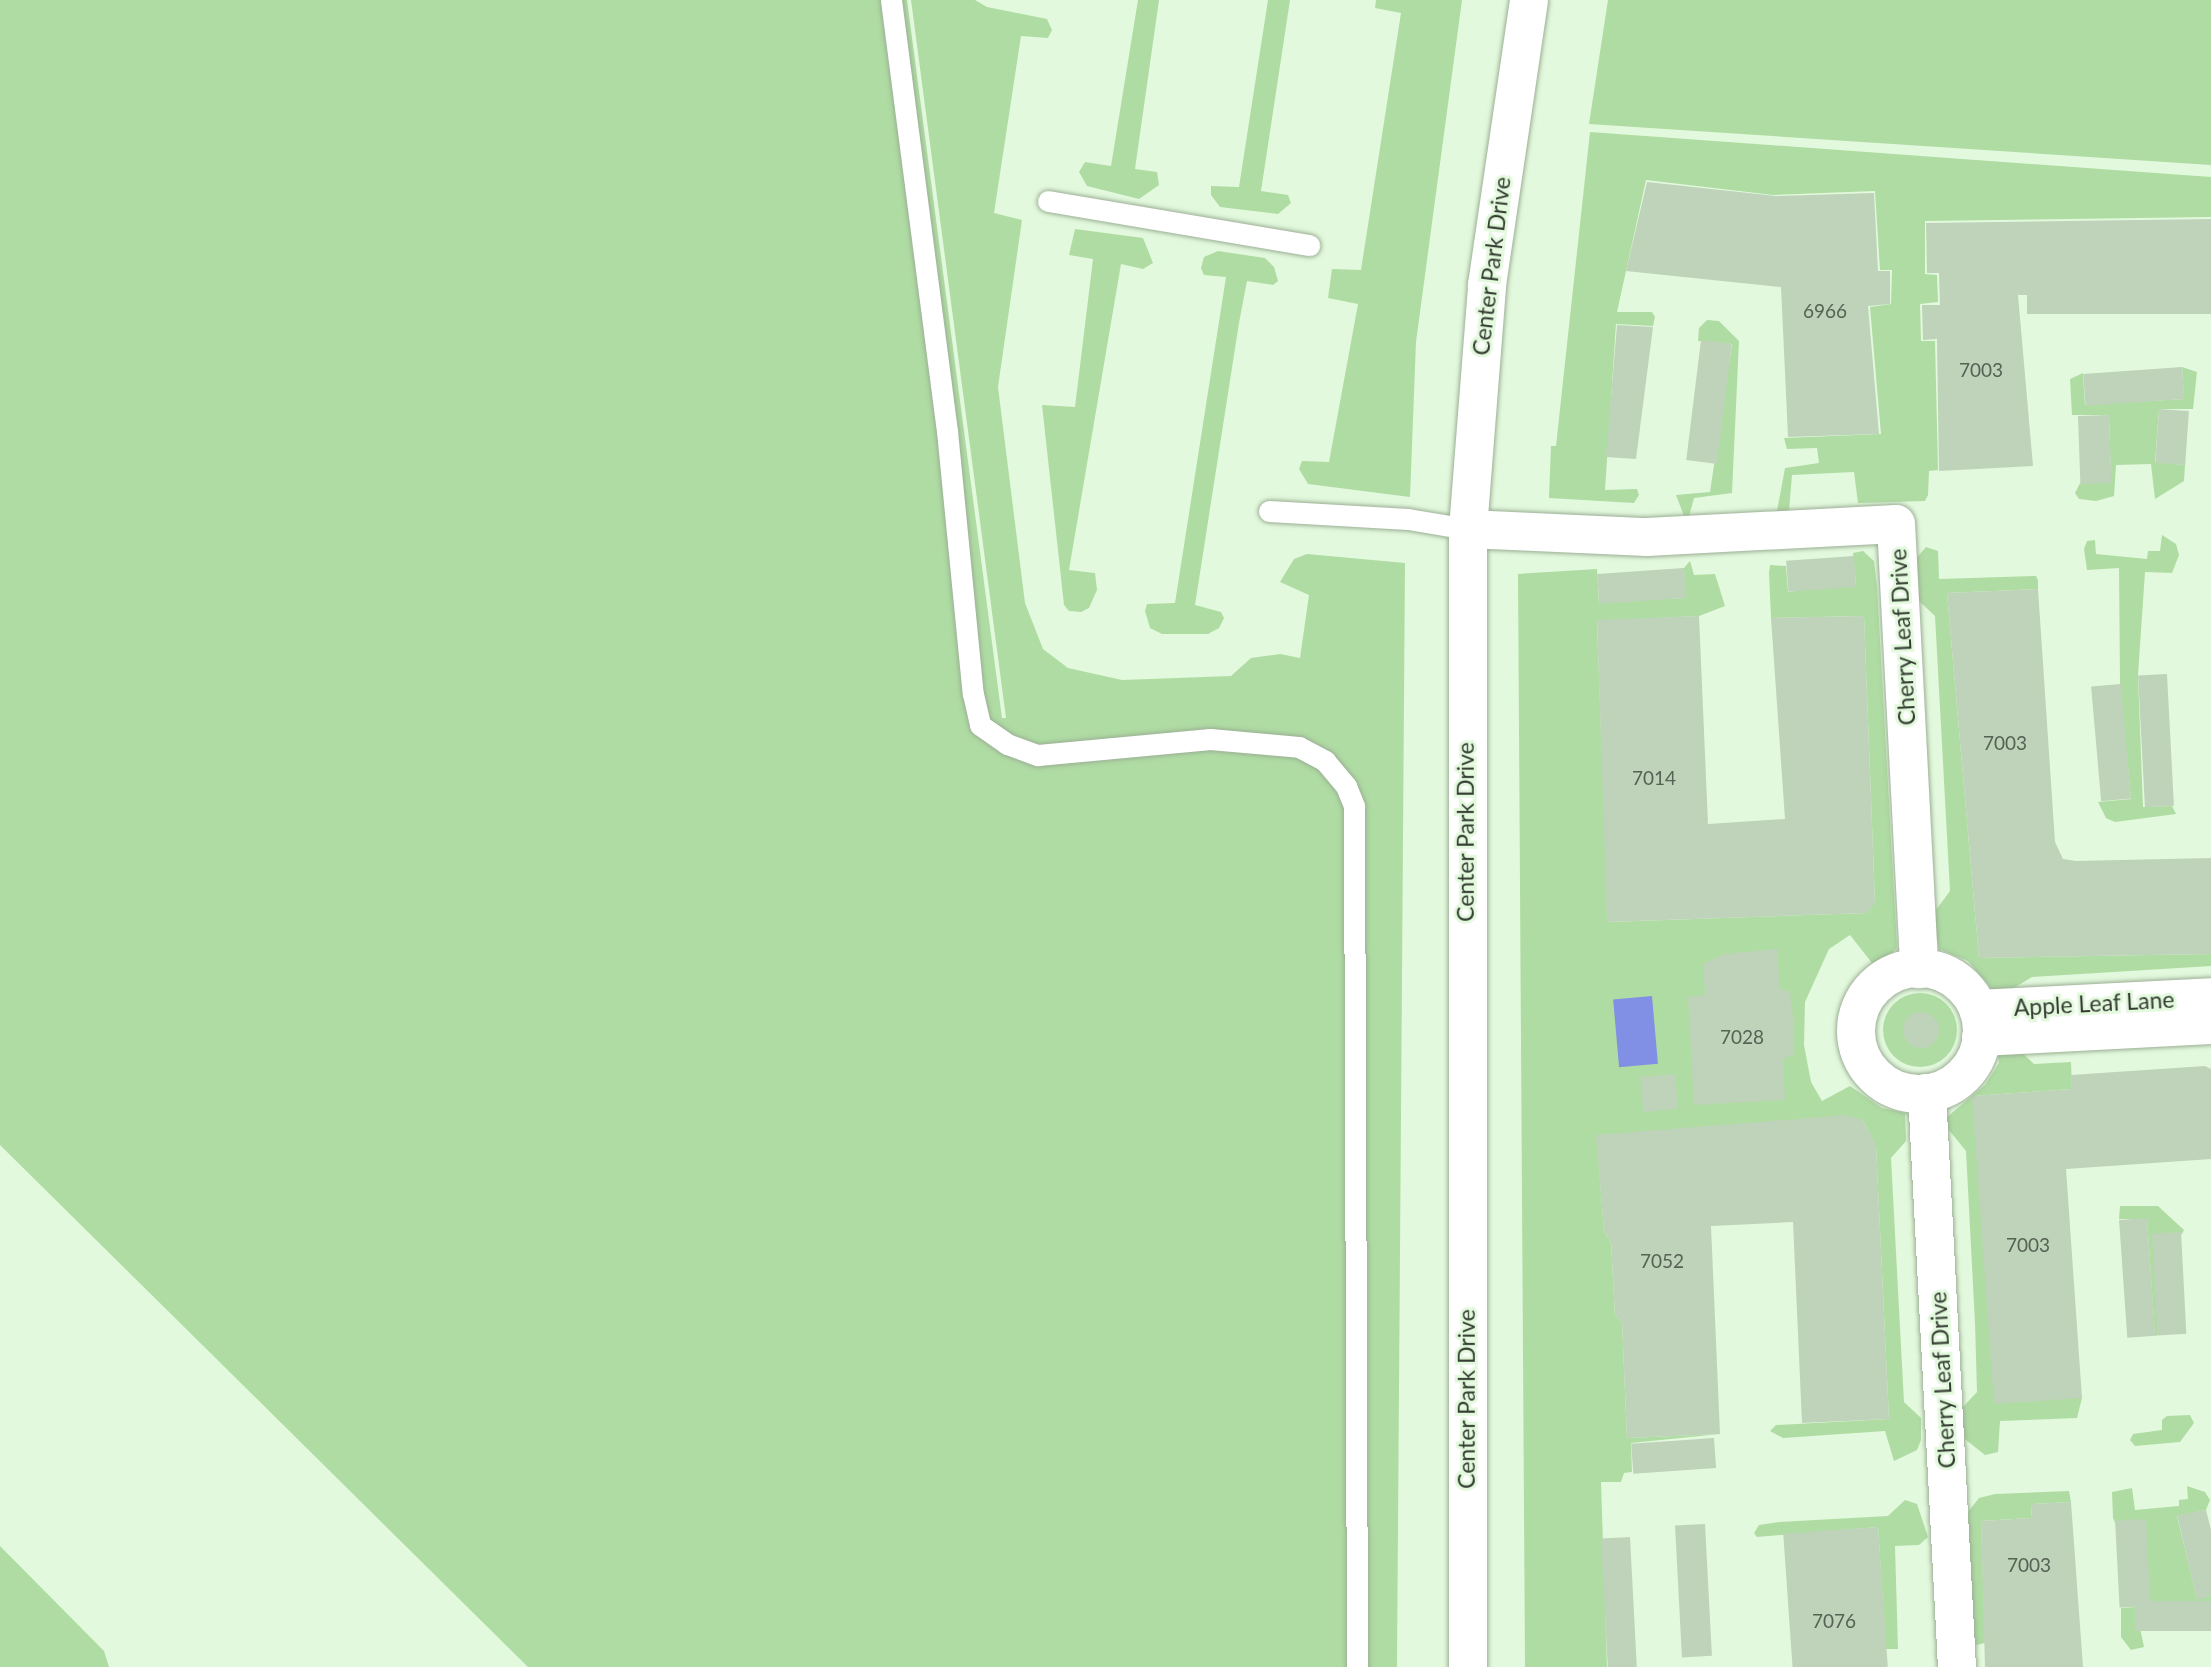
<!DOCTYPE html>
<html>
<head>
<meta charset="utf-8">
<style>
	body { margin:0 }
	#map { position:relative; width:2211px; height:1667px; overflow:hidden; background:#e3f9dd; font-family:Lato,sans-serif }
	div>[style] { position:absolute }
	.green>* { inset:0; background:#afdca3 }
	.round { border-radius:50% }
	.water>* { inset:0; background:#818fe4; transform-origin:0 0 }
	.building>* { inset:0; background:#bed3b9; transform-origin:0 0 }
	.roads { filter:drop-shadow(0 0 2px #9baf95) drop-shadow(0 0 2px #9baf95) }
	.lane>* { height:21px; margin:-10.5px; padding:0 10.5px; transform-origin:10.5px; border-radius:10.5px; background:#fff }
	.street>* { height:38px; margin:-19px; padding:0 19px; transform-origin:19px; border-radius:19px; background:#fff }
	.street>.ring { margin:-19px; padding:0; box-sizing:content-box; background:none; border:38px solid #fff; border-radius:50% }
	.secondary>* { height:38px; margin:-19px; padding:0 19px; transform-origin:19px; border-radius:19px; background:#fff }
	span { translate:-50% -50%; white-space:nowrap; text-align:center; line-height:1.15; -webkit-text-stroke:6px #e3f9dd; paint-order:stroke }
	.number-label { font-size:19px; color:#566254 }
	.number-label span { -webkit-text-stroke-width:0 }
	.street-label { font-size:23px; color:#343c32 }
</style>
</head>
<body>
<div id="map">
	<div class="green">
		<div style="clip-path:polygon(0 0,907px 0,1002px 718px,1006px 718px,911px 0,975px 0,987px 7px,1047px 19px,1052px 30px,1048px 38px,1021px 36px,994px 213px,1022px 220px,998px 387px,1025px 603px,1043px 649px,1068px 668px,1122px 680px,1231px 676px,1251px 658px,1280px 654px,1300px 658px,1309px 595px,1280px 582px,1294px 559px,1307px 554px,1405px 563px,1397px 1667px,528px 1667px,0 1145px)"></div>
		<div style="clip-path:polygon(1138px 0,1159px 0,1135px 169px,1157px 172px,1159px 185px,1139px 199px,1087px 186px,1079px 172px,1085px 162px,1111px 166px)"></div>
		<div style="clip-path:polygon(1268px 0,1290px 0,1261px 191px,1288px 195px,1291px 203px,1278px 214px,1220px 207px,1211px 195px,1211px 186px,1239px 187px)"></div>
		<div style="clip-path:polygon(1376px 0,1462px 0,1416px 342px,1410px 497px,1308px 484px,1299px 469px,1302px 461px,1329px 462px,1358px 304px,1328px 298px,1332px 269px,1361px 270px,1401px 13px,1375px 8px)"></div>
		<div style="clip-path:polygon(1608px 0,2211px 0,2211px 165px,1589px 124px)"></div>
		<div style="clip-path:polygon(1590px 132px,2211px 177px,2211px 217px,1925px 221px,1925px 274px,1937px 275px,1938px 302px,1920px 304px,1921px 341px,1935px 341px,1938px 470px,1929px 471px,1928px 495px,1925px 501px,1858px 503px,1854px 472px,1792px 475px,1789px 511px,1777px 511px,1785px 468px,1819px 463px,1817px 448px,1787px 449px,1784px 438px,1881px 434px,1870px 307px,1891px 304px,1892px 270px,1880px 270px,1875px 191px,1773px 195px,1646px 180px,1617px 312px,1652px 312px,1655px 317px,1653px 326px,1616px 324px,1605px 490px,1637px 489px,1639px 495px,1634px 503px,1549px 498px,1551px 446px,1556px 446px)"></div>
		<div style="clip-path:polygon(1075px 229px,1143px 238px,1153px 263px,1143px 269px,1121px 264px,1069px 570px,1095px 573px,1097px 590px,1089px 608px,1081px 612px,1069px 611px,1064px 605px,1042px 405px,1075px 407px,1093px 259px,1069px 255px)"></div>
		<div style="clip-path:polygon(1218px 251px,1265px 258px,1274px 267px,1278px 281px,1273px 285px,1247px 281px,1239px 323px,1195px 605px,1221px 612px,1224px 618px,1219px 628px,1208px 634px,1162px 634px,1150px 628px,1145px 611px,1147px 604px,1175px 603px,1226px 277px,1204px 275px,1201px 268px,1204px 257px)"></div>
		<div style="clip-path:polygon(1707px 320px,1719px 321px,1739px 341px,1732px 493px,1694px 498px,1687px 524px,1676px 495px,1710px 492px,1732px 344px,1698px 341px,1699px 328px)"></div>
		<div style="clip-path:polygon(2182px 367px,2197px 372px,2193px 409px,2159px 409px,2155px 462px,2185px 465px,2184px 481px,2155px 499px,2151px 464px,2116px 465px,2114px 496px,2096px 501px,2079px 499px,2075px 493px,2080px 483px,2111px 482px,2109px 415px,2072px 415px,2070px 379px,2083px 373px,2085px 405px,2184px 399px)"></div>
		<div style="clip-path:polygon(2162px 535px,2176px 544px,2179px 555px,2172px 573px,2145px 572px,2138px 675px,2143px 807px,2172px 806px,2176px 814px,2115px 822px,2106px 818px,2098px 802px,2131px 799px,2120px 683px,2119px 568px,2087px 570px,2084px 549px,2087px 541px,2095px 540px,2096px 554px,2147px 559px,2148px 551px,2160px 551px)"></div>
		<div style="clip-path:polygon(1926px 547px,1938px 551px,1939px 579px,2036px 576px,2038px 580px,2038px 589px,1947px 593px,1979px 958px,2211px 954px,2211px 966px,2032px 977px,1999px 997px,1968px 961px,1939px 949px,1933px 914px,1950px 891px,1935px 616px,1918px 600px,1914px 561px)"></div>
		<div style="clip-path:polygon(1863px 551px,1874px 561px,1877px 586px,1897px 948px,1880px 964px,1872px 963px,1850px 935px,1829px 949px,1805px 1002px,1804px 1045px,1811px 1082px,1822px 1101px,1850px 1086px,1882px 1108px,1905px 1113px,1906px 1141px,1891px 1158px,1904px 1402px,1921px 1418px,1921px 1440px,1917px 1450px,1894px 1461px,1885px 1431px,1783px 1438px,1770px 1431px,1776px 1425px,1889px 1419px,1876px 1146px,1863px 1120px,1599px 1167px,1604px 1231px,1611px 1243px,1615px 1315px,1622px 1322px,1627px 1438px,1720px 1434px,1631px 1443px,1632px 1472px,1624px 1473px,1621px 1482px,1601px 1482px,1607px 1667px,1525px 1667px,1518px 574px,1597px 569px,1599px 602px,1685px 598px,1684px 568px,1690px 561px,1694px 575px,1715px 574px,1725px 606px,1699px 616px,1597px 621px,1608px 922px,1867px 913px,1875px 902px,1864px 616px,1771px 618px,1769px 573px,1770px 565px,1786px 566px,1788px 592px,1856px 583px,1853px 553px)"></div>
		<div class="round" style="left:1883px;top:993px;width:74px;height:74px"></div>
		<div style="clip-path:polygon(2016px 1047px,2034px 1064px,2071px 1062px,2072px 1089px,1973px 1096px,2082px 1398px,2077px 1418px,2000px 1421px,1998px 1452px,1985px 1455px,1961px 1436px,1962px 1408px,1977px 1392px,1975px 1323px,1966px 1151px,1948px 1129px,1947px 1117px,1985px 1085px,1999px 1063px,1998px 1051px)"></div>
		<div style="clip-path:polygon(2120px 1206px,2158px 1206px,2184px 1230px,2182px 1234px,2153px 1234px,2158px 1335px,2155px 1336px,2147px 1219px,2119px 1219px)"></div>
		<div style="clip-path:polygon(2190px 1415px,2194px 1423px,2180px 1442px,2135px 1446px,2130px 1440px,2133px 1434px,2162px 1430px,2162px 1420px,2167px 1416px)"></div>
		<div style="clip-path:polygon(2187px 1486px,2205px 1492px,2210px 1500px,2206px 1510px,2177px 1516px,2197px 1599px,2211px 1596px,2211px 1601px,2138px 1618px,2144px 1647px,2131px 1650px,2121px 1637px,2121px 1608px,2150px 1606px,2113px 1518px,2112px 1492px,2132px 1488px,2135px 1510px,2179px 1506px,2179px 1500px,2188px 1499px)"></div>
		<div style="clip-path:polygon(2069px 1491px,2071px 1502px,2032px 1504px,2031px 1518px,1981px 1521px,1985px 1643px,1972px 1646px,1968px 1512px,1979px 1498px,1995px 1494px)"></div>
		<div style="clip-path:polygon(1905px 1500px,1917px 1504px,1928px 1537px,1919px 1545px,1895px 1546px,1898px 1649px,1886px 1649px,1878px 1527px,1757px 1537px,1754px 1533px,1759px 1525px,1779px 1522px,1888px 1516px)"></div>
		<div style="clip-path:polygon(0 1546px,104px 1651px,109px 1667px,0 1667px)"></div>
	</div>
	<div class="water">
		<div style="left:1652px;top:996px;width:68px;height:39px;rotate:85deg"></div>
	</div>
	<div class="building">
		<div style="clip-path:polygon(1647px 182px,1776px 196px,1874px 193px,1878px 271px,1890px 271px,1890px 304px,1868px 306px,1879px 434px,1788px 437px,1781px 287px,1626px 271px)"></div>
		<div style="clip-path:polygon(2211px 219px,2211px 314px,2027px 314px,2027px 295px,2018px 295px,2033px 466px,1939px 471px,1937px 339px,1923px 340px,1922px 305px,1940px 305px,1939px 273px,1927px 273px,1926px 223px)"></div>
		<div style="clip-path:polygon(1617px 325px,1653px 327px,1636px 459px,1606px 457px)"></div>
		<div style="left:1701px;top:340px;width:31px;height:121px;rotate:7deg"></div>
		<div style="left:2182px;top:367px;width:32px;height:99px;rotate:86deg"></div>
		<div style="left:2159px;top:409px;width:30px;height:54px;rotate:4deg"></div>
		<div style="left:2109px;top:415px;width:68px;height:31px;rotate:88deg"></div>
		<div style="left:1854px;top:556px;width:31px;height:68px;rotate:86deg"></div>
		<div style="left:1684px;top:568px;width:30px;height:87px;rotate:86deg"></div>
		<div style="clip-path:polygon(2038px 589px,2055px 842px,2063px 859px,2076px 861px,2211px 858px,2211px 954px,1979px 958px,1947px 593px)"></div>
		<div style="clip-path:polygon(1699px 616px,1708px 824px,1785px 819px,1771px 618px,1864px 616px,1875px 903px,1867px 913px,1607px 922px,1597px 620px)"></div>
		<div style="left:2167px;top:674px;width:132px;height:29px;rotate:87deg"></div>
		<div style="left:2121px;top:684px;width:115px;height:30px;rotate:85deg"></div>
		<div style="clip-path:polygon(1777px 949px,1780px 990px,1790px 991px,1794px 1027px,1794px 1054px,1783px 1059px,1785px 1100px,1694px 1105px,1688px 997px,1705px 995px,1703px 964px,1724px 954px)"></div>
		<div class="round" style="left:1903px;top:1012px;width:36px;height:36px"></div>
		<div style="clip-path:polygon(2205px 1066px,2211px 1069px,2211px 1159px,2066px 1169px,2082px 1398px,1994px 1404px,1972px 1096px,2072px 1089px,2071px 1075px)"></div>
		<div style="left:1675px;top:1074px;width:35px;height:35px;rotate:85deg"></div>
		<div style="clip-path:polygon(1847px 1115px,1863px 1120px,1876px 1145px,1889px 1419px,1802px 1423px,1793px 1222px,1711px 1226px,1720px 1434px,1627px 1438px,1622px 1322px,1615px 1315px,1611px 1243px,1604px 1231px,1596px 1135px)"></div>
		<div style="left:2147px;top:1218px;width:118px;height:28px;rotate:86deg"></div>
		<div style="left:2181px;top:1232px;width:102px;height:29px;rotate:87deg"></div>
		<div style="left:1714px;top:1438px;width:30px;height:83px;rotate:86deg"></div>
		<div style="clip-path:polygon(2071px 1502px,2083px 1667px,1985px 1667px,1981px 1521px,2031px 1518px,2032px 1504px)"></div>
		<div style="clip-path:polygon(2206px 1510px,2211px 1530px,2211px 1596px,2197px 1600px,2177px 1515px)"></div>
		<div style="left:2146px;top:1519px;width:87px;height:31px;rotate:87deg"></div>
		<div style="left:1705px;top:1524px;width:132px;height:30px;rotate:87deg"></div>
		<div style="left:1878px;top:1527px;width:140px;height:95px;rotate:86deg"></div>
		<div style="left:1630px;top:1537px;width:130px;height:29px;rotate:87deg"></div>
		<div style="left:2211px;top:1601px;width:30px;height:76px;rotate:90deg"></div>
	</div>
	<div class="roads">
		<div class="lane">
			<div style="left:891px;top:0;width:435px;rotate:82.6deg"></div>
			<div style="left:947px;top:431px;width:264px;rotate:84.4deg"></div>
			<div style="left:973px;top:694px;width:32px;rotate:77deg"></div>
			<div style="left:980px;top:725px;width:33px;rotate:35deg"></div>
			<div style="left:1007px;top:744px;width:33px;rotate:20deg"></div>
			<div style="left:1038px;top:755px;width:173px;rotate:-5.3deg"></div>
			<div style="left:1210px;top:739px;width:89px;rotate:5.1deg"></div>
			<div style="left:1299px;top:747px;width:30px;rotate:28deg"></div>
			<div style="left:1325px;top:761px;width:33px;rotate:50deg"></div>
			<div style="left:1346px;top:786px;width:22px;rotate:68deg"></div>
			<div style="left:1354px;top:806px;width:861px;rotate:89.8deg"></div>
			<div style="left:1048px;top:201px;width:265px;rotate:9.6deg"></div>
			<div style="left:1269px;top:511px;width:139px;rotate:3.3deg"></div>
			<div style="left:1408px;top:519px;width:61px;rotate:9.5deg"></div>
		</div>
		<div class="street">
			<div style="left:1468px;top:529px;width:179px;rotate:2.6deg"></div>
			<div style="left:1647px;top:537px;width:249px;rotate:-3deg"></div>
			<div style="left:1896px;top:524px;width:446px;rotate:87deg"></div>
			<div class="ring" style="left:1856px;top:968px;width:88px;height:88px"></div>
			<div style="left:1978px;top:1009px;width:233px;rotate:-2.9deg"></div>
			<div style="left:1981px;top:1037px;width:230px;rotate:-3deg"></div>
			<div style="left:1927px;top:1093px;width:575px;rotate:87.01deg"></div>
		</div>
		<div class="secondary">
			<div style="left:1468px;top:1667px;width:1138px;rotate:-90deg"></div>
			<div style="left:1468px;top:529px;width:245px;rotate:-85.5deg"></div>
			<div style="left:1487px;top:285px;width:288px;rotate:-81.6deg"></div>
		</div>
	</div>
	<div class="number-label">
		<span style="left:1825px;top:311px">6966</span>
		<span style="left:1981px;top:370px">7003</span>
		<span style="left:2005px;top:743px">7003</span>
		<span style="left:1654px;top:778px">7014</span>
		<span style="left:1742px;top:1037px">7028</span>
		<span style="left:2028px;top:1245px">7003</span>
		<span style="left:1662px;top:1261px">7052</span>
		<span style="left:2029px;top:1565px">7003</span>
		<span style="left:1834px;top:1621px">7076</span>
	</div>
	<div class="street-label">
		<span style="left:1491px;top:266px;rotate:-83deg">Center Park Drive</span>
		<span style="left:1902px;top:637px;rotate:-93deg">Cherry Leaf Drive</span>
		<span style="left:1465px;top:832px;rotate:-90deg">Center Park Drive</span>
		<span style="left:2094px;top:1003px;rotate:-3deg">Apple Leaf Lane</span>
		<span style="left:1942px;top:1380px;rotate:-93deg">Cherry Leaf Drive</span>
		<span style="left:1466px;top:1399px;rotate:-90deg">Center Park Drive</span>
	</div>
</div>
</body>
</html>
